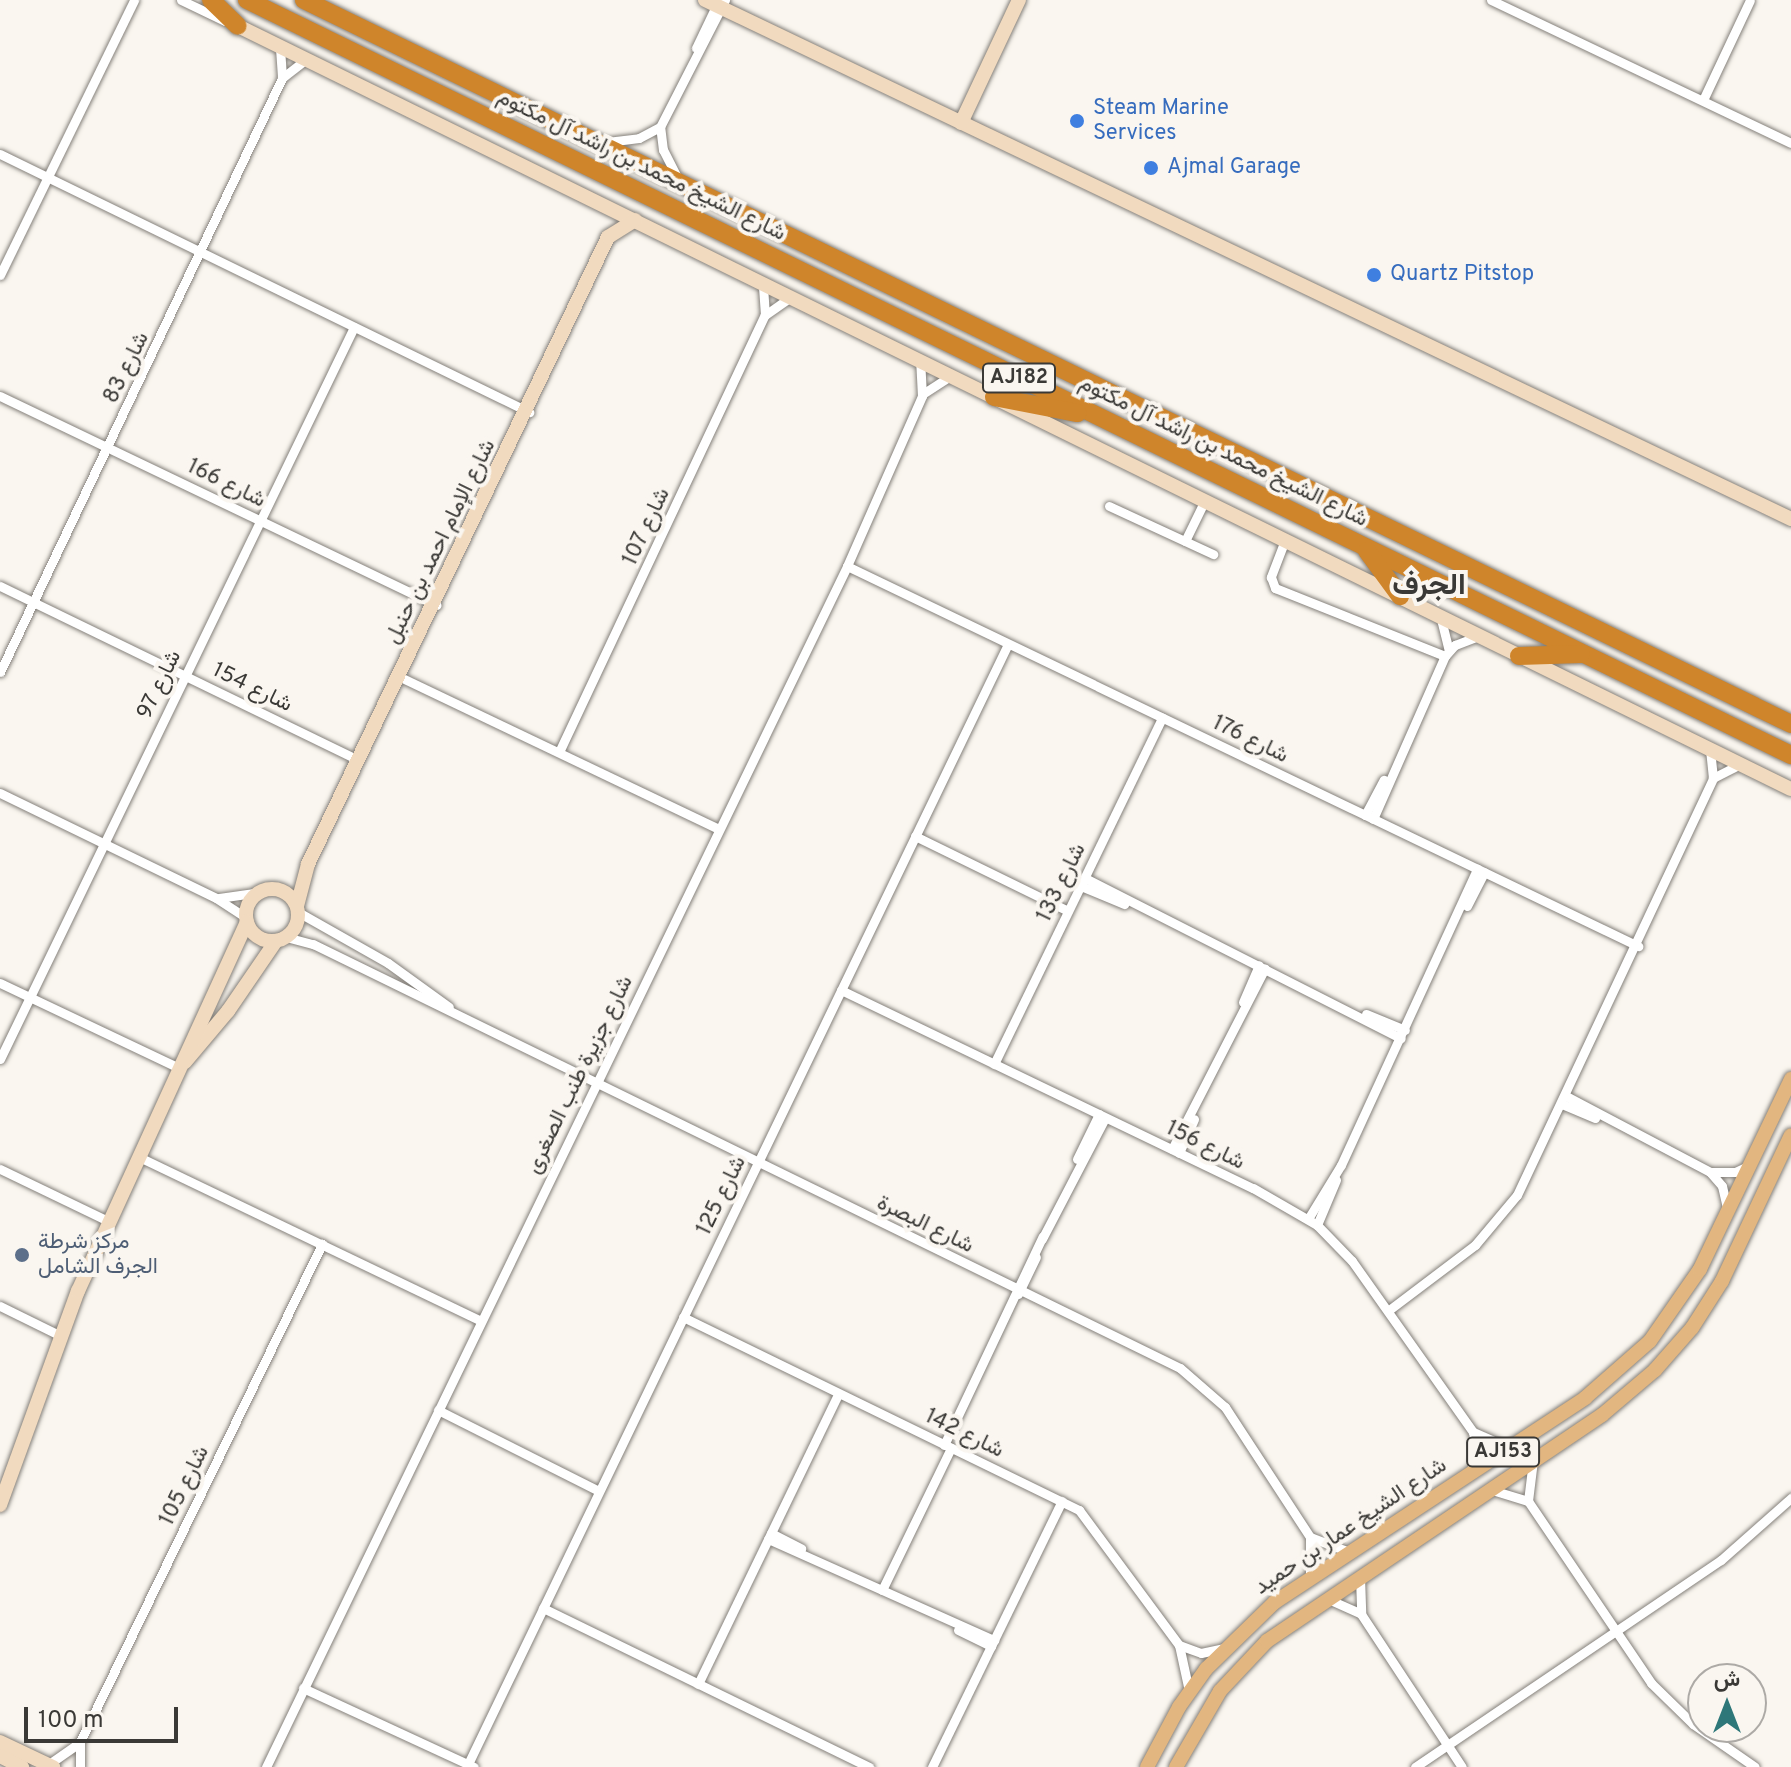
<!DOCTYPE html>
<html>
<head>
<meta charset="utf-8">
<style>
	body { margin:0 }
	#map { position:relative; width:1791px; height:1767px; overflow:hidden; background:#faf6f0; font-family:Overpass,Vazirmatn,sans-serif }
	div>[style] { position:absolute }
	.roads { filter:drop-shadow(0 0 2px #84807a) drop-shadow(0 0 2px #84807a) }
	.street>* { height:9px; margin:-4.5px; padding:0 4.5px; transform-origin:4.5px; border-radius:4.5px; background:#fff }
	.secondary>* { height:14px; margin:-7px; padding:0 7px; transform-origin:7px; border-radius:7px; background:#f1dabf }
	.secondary>.ring { margin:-7px; padding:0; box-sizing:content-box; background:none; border:14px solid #f1dabf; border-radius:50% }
	.primary>* { height:14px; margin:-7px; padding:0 7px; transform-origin:7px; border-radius:7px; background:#e2b680 }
	.highway>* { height:18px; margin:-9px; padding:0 9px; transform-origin:9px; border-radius:9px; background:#cf852b }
	.dots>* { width:22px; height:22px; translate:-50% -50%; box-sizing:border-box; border:4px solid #faf6f0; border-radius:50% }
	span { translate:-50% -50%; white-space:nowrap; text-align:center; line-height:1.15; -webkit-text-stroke:8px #faf6f0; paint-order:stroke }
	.shield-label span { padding:2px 6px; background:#faf6f0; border:2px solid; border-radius:6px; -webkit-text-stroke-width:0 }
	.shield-label { font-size:20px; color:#3a3936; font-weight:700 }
	.shop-label { font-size:22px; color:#366cbe }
	.left { translate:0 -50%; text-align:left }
	.street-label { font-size:22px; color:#3a3936 }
	.service-label { font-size:22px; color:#4e5e75 }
	.district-label { font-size:30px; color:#3a3936; font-weight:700 }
	.north { position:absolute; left:1687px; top:1663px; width:80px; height:80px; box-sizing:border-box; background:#faf6f0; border:2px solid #adaaa6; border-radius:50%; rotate:0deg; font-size:22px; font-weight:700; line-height:32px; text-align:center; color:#3a3936 }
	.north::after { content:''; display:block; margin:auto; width:28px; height:36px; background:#2e7779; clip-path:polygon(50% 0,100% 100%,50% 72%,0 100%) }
	.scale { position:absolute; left:24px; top:1707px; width:154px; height:36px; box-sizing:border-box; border:4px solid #3a3936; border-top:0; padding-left:10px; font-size:24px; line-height:28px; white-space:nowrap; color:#3a3936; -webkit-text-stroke:6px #faf6f0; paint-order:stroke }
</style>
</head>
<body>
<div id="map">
	<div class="roads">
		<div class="street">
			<div style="left:181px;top:0;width:49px;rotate:25.5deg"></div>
			<div style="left:1491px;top:0;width:332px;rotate:25.5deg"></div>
			<div style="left:280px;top:48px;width:30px;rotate:86deg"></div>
			<div style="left:696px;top:48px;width:49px;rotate:-64.5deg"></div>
			<div style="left:1703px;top:100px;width:110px;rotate:-64.8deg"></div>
			<div style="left:607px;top:142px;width:32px;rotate:-7deg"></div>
			<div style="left:639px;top:138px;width:24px;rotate:-28deg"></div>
			<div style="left:0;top:154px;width:589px;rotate:26deg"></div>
			<div style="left:678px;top:179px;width:33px;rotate:-117deg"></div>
			<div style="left:663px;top:150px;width:23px;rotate:-97deg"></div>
			<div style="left:660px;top:127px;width:143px;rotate:-62.9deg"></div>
			<div style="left:0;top:275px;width:306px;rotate:-64deg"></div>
			<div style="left:765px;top:315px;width:29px;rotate:-35deg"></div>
			<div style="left:924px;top:393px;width:30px;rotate:-33deg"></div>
			<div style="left:0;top:396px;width:484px;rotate:25.6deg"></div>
			<div style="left:1109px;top:506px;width:115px;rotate:24.8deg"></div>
			<div style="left:1285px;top:540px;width:40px;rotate:111deg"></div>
			<div style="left:1271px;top:577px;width:12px;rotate:70deg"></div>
			<div style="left:1275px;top:588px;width:183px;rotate:21.8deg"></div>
			<div style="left:1185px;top:541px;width:46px;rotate:-64deg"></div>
			<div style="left:847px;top:566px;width:878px;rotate:25.66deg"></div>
			<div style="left:0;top:586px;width:399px;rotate:25.9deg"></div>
			<div style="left:1441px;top:619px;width:32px;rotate:76deg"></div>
			<div style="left:0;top:672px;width:658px;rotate:-64.6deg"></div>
			<div style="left:282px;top:78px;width:28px;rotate:-38deg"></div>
			<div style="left:400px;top:677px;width:353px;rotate:25.5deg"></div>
			<div style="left:559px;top:752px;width:483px;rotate:-64.8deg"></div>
			<div style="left:765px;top:315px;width:29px;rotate:-94deg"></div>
			<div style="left:1713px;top:778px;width:29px;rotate:-27deg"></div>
			<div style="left:0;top:793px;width:240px;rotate:25.9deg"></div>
			<div style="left:216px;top:898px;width:37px;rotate:33deg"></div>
			<div style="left:1365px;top:815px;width:40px;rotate:-62deg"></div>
			<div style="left:1373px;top:819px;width:178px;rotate:-66.2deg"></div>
			<div style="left:1445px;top:656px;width:15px;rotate:-48deg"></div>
			<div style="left:1455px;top:645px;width:25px;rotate:-21deg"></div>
			<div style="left:915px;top:836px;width:170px;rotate:26.1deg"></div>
			<div style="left:1085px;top:878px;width:354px;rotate:26.9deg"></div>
			<div style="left:1081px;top:886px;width:47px;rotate:22.7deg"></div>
			<div style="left:219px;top:898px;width:41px;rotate:-8.3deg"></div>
			<div style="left:1467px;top:906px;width:38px;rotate:-63deg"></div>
			<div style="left:298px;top:912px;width:103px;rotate:29.5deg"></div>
			<div style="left:388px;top:963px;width:75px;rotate:35.8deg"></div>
			<div style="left:286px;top:937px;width:28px;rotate:15deg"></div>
			<div style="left:313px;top:944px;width:965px;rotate:26.06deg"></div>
			<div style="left:1180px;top:1368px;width:60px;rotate:40.9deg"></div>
			<div style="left:1225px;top:1407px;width:155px;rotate:56.8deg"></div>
			<div style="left:1310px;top:1537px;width:41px;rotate:90deg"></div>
			<div style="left:0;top:983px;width:198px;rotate:25.4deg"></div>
			<div style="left:841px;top:990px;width:457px;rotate:25.7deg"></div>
			<div style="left:1253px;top:1188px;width:74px;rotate:30deg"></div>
			<div style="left:1317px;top:1225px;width:50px;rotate:45.8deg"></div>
			<div style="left:1352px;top:1261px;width:209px;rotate:54.7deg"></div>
			<div style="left:1473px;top:1432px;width:40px;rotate:23.4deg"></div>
			<div style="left:1243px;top:1002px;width:40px;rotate:-66.6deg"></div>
			<div style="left:1366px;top:1014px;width:42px;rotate:22.3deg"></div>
			<div style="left:0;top:1059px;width:813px;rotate:-64.19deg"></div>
			<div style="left:994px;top:1064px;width:385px;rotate:-64.1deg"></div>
			<div style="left:1566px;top:1096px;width:163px;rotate:27.8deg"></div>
			<div style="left:1710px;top:1172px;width:25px"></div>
			<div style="left:1735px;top:1172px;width:17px;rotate:-25deg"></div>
			<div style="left:1562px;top:1104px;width:36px;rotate:23deg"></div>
			<div style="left:1172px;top:1149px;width:203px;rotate:-62.8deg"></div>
			<div style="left:1179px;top:1153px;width:37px;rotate:-66deg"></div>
			<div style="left:139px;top:1157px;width:379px;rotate:25.6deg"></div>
			<div style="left:1077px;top:1159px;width:50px;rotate:-63.9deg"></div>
			<div style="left:0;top:1169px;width:120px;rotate:25.7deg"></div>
			<div style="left:1710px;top:1172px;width:18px;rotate:49deg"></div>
			<div style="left:1722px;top:1186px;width:23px;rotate:77deg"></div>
			<div style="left:1308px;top:1219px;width:63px;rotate:-58.6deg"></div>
			<div style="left:1341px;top:1165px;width:326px;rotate:-65.3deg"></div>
			<div style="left:1317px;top:1225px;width:49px;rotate:-67.1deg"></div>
			<div style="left:1042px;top:1239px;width:136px;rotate:-62.5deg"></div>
			<div style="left:1018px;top:1294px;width:41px;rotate:-64.1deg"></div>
			<div style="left:0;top:1306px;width:68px;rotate:26.2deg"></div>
			<div style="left:1389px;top:1310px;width:108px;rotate:-37.1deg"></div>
			<div style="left:1475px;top:1245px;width:65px;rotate:-50deg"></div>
			<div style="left:1517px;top:1195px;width:461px;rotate:-64.8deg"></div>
			<div style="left:1713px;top:778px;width:27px;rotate:-96deg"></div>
			<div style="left:683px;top:1317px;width:441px;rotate:26deg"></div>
			<div style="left:1079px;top:1510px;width:168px;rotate:53.5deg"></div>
			<div style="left:1179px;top:1645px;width:47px;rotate:77.7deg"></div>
			<div style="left:438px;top:1410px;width:180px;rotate:26.7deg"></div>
			<div style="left:944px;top:1445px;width:231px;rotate:-64.7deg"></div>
			<div style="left:1471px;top:1472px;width:20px;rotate:-75deg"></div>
			<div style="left:1476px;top:1453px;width:21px;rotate:-98deg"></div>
			<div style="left:1492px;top:1490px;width:38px;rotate:17deg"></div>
			<div style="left:1528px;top:1501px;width:220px;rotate:55.9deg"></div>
			<div style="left:1651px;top:1683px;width:59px;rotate:44.3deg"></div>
			<div style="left:1693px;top:1724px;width:75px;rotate:34.7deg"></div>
			<div style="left:1528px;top:1501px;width:39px;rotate:-83deg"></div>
			<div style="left:771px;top:1533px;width:34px;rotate:27deg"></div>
			<div style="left:1310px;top:1537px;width:42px;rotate:21deg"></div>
			<div style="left:768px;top:1539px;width:248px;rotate:24.1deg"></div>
			<div style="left:1360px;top:1577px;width:37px;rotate:88deg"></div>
			<div style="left:882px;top:1590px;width:158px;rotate:-64.1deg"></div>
			<div style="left:1328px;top:1599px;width:36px;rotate:24deg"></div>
			<div style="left:1361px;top:1614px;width:183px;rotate:56.6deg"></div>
			<div style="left:543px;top:1608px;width:363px;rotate:26deg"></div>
			<div style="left:958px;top:1630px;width:37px;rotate:26deg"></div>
			<div style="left:1179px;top:1645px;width:23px;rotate:20deg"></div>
			<div style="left:1201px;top:1653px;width:24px;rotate:-12deg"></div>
			<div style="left:698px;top:1684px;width:322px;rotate:-64.2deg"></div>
			<div style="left:303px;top:1688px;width:188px;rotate:24.8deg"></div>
			<div style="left:80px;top:1743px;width:24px;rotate:90deg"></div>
			<div style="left:49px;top:1764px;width:38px;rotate:-35deg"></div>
			<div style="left:80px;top:1742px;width:554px;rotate:-64.08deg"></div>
			<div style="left:468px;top:1764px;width:1243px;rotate:-64.26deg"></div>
			<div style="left:266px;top:1767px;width:1334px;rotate:-64.18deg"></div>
			<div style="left:847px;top:566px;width:186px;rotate:-66.2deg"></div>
			<div style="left:922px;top:396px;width:34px;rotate:-93deg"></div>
			<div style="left:932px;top:1767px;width:296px;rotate:-64deg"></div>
			<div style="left:1415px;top:1767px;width:369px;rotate:-34.1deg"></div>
			<div style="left:1721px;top:1560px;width:94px;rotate:-41.5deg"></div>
		</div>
		<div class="secondary">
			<div style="left:705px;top:0;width:1204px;rotate:25.54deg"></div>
			<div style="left:238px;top:26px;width:1730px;rotate:26.17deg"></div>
			<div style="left:961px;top:123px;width:136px;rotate:-64.8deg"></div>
			<div class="ring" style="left:246px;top:889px;width:38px;height:38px"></div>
			<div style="left:297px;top:906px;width:43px;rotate:-75.3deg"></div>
			<div style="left:308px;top:864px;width:695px;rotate:-64.43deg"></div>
			<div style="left:608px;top:237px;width:32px;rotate:-32deg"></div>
			<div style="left:185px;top:1062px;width:67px;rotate:-49.9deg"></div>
			<div style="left:228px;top:1011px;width:85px;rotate:-55.6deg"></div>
			<div style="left:0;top:1505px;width:228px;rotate:-70deg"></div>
			<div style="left:78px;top:1291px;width:406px;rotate:-65.4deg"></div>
			<div style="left:0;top:1742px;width:59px;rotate:25.3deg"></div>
			<div style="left:0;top:1756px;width:25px;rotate:27deg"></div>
		</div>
		<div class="primary">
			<div style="left:1147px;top:1767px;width:68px;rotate:-61.9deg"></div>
			<div style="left:1179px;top:1707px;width:47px;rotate:-54.6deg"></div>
			<div style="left:1206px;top:1669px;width:96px;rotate:-44.2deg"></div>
			<div style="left:1275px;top:1602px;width:371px;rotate:-33.3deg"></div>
			<div style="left:1585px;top:1398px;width:86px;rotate:-41.2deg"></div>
			<div style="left:1650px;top:1341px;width:88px;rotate:-55.2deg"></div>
			<div style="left:1700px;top:1269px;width:211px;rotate:-64.4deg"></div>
			<div style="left:1176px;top:1767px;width:88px;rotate:-59.9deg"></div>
			<div style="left:1220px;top:1691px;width:69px;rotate:-46.8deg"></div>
			<div style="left:1267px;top:1641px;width:404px;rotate:-34deg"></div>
			<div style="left:1602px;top:1415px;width:70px;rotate:-40.3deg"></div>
			<div style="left:1655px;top:1370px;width:56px;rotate:-48.6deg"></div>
			<div style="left:1692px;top:1328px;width:56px;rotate:-57.4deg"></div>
			<div style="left:1722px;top:1281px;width:161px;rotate:-64.7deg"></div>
		</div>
		<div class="highway">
			<div style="left:211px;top:0;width:37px;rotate:44deg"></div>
			<div style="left:247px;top:0;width:1719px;rotate:26.06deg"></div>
			<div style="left:304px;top:0;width:1654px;rotate:25.96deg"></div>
			<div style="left:994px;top:397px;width:85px;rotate:10.9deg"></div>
			<div style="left:1367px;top:551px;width:56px;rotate:53.7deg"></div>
			<div style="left:1519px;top:656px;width:62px;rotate:-1.8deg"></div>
		</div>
	</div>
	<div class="dots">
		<div style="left:1077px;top:121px;background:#3f7fe0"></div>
		<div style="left:1151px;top:168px;background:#3f7fe0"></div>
		<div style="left:1374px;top:275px;background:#3f7fe0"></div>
		<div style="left:22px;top:1255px;background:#5c6f8a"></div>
	</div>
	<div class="shield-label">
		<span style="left:1019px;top:378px">AJ182</span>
		<span style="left:1503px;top:1452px">AJ153</span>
	</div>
	<div class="shop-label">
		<span class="left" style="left:1093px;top:121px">Steam Marine<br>Services</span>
		<span class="left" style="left:1167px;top:168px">Ajmal Garage</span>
		<span class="left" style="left:1390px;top:275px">Quartz Pitstop</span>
	</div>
	<div class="street-label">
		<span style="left:641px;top:166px;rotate:26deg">شارع الشيخ محمد بن راشد آل مكتوم</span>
		<span style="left:127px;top:368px;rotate:-64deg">شارع 83</span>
		<span style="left:1223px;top:452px;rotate:26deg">شارع الشيخ محمد بن راشد آل مكتوم</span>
		<span style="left:226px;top:484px;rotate:26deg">شارع 166</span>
		<span style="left:647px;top:527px;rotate:-65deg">شارع 107</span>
		<span style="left:441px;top:542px;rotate:-64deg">شارع الإمام احمد بن حنبل</span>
		<span style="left:160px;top:685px;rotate:-64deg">شارع 97</span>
		<span style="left:252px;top:688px;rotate:26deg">شارع 154</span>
		<span style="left:1250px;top:740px;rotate:26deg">شارع 176</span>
		<span style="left:1062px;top:883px;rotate:-64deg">شارع 133</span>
		<span style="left:580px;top:1075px;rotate:-64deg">شارع جزيرة طنب الصغرى</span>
		<span style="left:1205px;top:1146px;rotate:26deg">شارع 156</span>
		<span style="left:722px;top:1196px;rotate:-64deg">شارع 125</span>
		<span style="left:925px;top:1225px;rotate:26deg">شارع البصرة</span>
		<span style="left:964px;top:1434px;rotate:26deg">شارع 142</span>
		<span style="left:185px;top:1486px;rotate:-64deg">شارع 105</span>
		<span style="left:1351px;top:1527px;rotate:-34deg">شارع الشيخ عمار بن حميد</span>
	</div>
	<div class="service-label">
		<span class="left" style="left:38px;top:1255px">مركز شرطة<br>الجرف الشامل</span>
	</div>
	<div class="district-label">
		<span style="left:1429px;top:587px">الجرف</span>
	</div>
	<div class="north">ش</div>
	<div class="scale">100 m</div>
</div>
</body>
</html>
